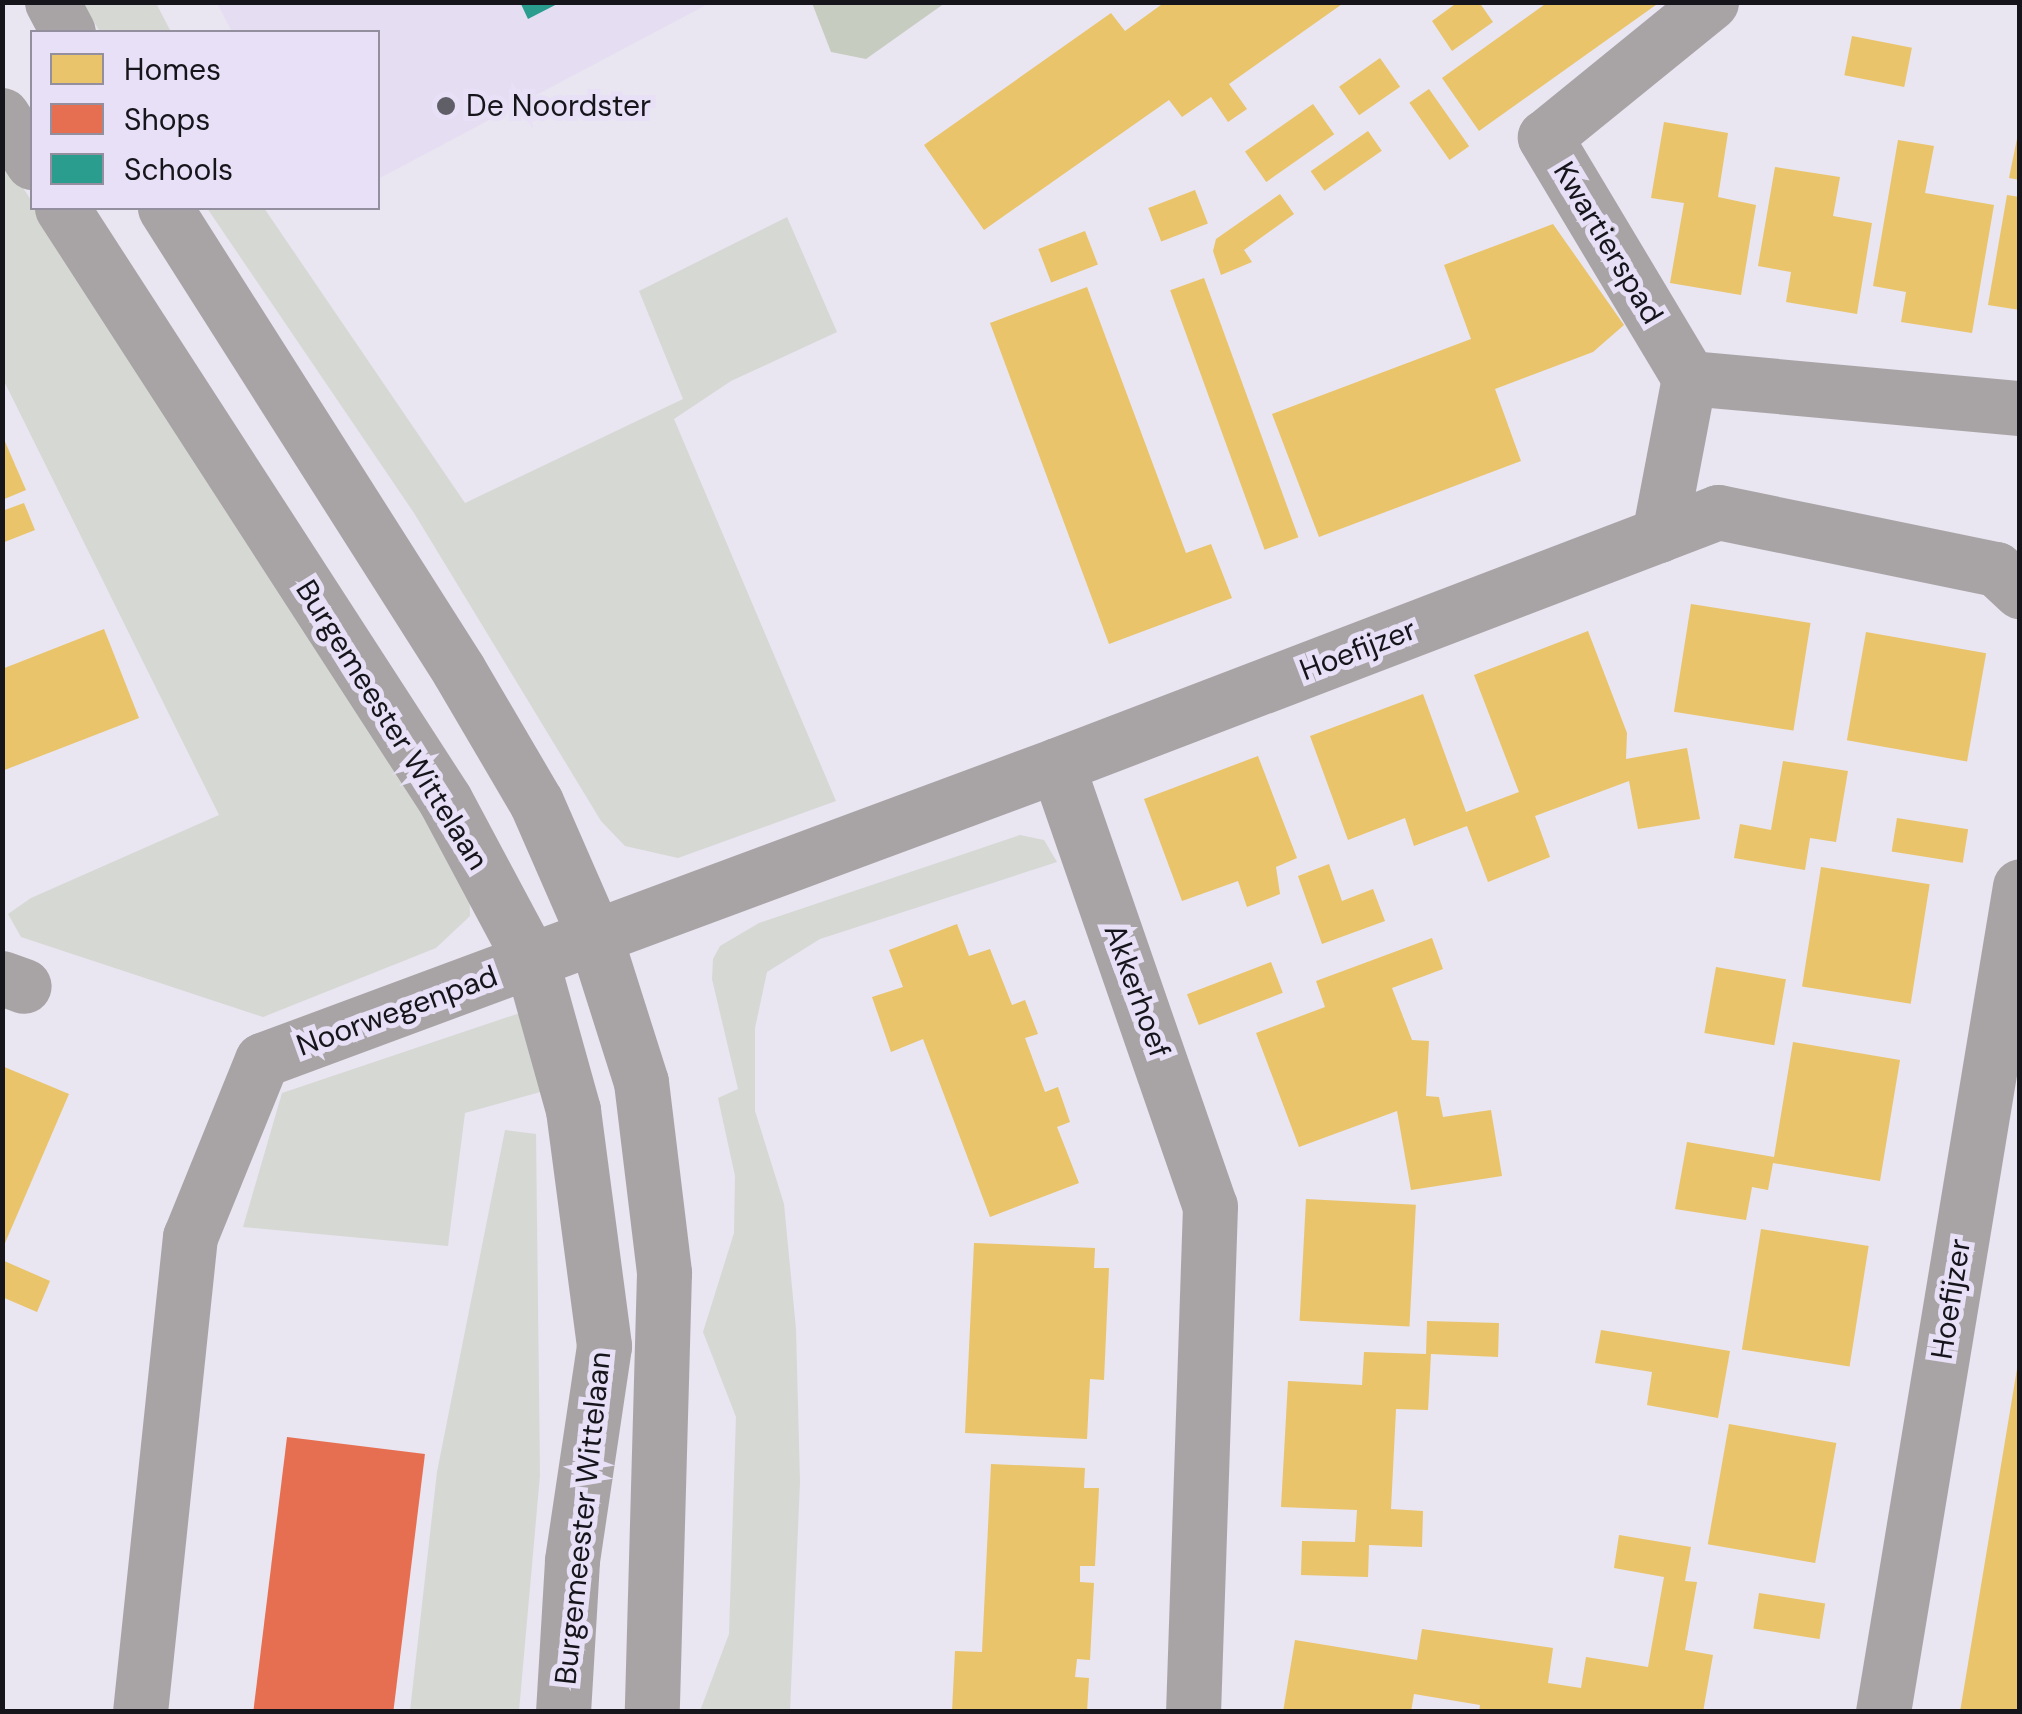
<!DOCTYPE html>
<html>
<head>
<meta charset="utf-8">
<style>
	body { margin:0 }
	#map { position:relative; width:2022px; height:1714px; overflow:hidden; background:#e9e5f1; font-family:"DM Sans",sans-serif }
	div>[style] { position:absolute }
	.built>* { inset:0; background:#e5def3 }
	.green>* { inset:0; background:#d6d8d3 }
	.forest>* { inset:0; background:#c7ccc1 }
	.homes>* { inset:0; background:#e9c46a; transform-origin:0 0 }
	.shops>* { inset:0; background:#e76f51; transform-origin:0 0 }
	.schools>* { inset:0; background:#2a9d8f }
	.minor>* { height:55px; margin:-27.5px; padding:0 27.5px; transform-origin:27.5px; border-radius:27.5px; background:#a8a4a6 }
	.dots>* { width:28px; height:28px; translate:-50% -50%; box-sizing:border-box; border:5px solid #e7e0f6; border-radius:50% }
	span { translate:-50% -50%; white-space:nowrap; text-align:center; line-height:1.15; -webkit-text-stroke:10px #e7e0f6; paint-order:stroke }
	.poi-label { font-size:30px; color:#17151c }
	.left { translate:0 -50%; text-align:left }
	.street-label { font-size:30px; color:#17151c }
	.frame { position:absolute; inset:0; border:5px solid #17151c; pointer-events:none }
	.legend { position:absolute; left:30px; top:30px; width:350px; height:180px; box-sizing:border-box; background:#e7e0f6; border:2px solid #948f9f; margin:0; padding:12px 18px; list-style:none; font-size:30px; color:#17151c }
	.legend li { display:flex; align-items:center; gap:20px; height:50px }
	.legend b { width:50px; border:2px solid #948f9f }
</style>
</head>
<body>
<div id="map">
	<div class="built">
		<div style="clip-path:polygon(217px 3px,710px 3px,378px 179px,378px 32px,232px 32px)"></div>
	</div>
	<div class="green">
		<div style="clip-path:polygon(83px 3px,156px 3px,171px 32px,100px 32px)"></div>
		<div style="clip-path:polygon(3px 157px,469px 874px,470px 916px,436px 948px,263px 1017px,21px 937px,8px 914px,31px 898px,219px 815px,3px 379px)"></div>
		<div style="clip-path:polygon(207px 208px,264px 208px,465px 503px,683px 399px,639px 291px,787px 217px,837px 332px,731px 381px,674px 419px,836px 801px,678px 858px,625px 846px,601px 821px,414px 513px)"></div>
		<div style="clip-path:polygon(1020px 835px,1044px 840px,1057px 862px,820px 939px,767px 972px,755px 1028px,755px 1111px,784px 1204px,796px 1329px,800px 1482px,790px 1711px,700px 1711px,729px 1634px,736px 1417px,703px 1332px,734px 1233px,735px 1176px,718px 1098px,738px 1089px,712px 979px,713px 959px,720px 946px,759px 923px)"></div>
		<div style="clip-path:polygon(523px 1012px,544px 1091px,465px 1113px,448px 1246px,243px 1227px,282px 1093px)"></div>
		<div style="clip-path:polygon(505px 1130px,536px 1134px,540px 1475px,519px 1711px,410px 1711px,437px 1472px)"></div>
	</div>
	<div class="forest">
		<div style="clip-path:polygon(812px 3px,945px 3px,866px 59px,831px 52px)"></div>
	</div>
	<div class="homes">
		<div style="clip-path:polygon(1165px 2px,1345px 2px,1229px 84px,1247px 109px,1228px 122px,1211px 97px,1182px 117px,1169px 100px,984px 230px,924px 145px,1111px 13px,1125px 31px)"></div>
		<div style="clip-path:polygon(1458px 2px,1479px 2px,1493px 22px,1452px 51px,1432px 21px)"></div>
		<div style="clip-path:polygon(1548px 2px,1660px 2px,1479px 131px,1442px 78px)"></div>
		<div style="left:1852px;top:36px;width:61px;height:40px;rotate:11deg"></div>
		<div style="left:1380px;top:58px;width:35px;height:50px;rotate:55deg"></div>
		<div style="left:1429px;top:89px;width:70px;height:24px;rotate:55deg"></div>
		<div style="left:1313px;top:104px;width:37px;height:83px;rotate:55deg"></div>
		<div style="clip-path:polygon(1664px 122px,1728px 133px,1718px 197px,1756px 205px,1741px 295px,1670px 283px,1684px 203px,1651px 198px)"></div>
		<div style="left:1368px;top:131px;width:24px;height:70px;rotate:55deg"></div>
		<div style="clip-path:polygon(2018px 134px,2020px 134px,2020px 180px,2009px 178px)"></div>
		<div style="clip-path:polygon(1898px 140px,1934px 146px,1925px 193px,1994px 205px,1972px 333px,1901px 322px,1906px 292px,1873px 286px)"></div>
		<div style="clip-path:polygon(1775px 167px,1840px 177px,1833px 216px,1872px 223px,1857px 314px,1786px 302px,1791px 272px,1758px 266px)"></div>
		<div style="left:1195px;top:190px;width:36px;height:50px;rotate:69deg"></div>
		<div style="clip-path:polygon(1280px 194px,1294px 214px,1244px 250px,1252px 262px,1221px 275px,1213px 251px,1216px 239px)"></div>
		<div style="clip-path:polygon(2007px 195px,2020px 197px,2020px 310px,1988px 305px)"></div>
		<div style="clip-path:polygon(1553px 224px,1624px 325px,1593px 352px,1495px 389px,1521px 461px,1319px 537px,1272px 414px,1471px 339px,1444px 265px)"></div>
		<div style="left:1085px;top:231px;width:36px;height:50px;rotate:69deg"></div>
		<div style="left:1204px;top:278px;width:276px;height:36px;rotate:70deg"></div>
		<div style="clip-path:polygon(1087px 287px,1186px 553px,1211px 544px,1232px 598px,1109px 644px,990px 323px)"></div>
		<div style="clip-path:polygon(3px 437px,26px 490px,2px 500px)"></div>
		<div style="clip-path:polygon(24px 503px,35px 530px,2px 543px,2px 511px)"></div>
		<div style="left:1691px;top:604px;width:121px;height:109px;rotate:9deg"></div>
		<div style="clip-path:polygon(104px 629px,139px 718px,2px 771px,2px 669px)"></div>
		<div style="clip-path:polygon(1588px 631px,1627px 733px,1626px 759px,1687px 748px,1700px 819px,1638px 829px,1629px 781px,1535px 816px,1550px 857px,1488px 882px,1467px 826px,1414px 846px,1405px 818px,1348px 840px,1310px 736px,1423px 694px,1466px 812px,1519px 792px,1474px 675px)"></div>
		<div style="left:1866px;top:632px;width:122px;height:110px;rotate:10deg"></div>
		<div style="clip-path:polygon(1258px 756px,1297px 858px,1276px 867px,1280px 894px,1247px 907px,1238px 881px,1182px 901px,1144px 799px)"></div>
		<div style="clip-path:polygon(1783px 761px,1848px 771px,1836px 842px,1810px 838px,1805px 870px,1734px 858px,1740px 824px,1771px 830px)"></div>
		<div style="left:1897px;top:818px;width:72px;height:34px;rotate:9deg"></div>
		<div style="clip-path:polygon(1329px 864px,1342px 901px,1373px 889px,1385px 921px,1322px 944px,1298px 876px)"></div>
		<div style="left:1821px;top:867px;width:110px;height:121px;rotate:9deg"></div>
		<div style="clip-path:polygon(957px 924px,969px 956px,990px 949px,1012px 1005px,1025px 1000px,1038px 1034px,1025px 1038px,1045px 1092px,1058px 1087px,1070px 1122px,1057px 1127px,1079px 1183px,990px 1217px,923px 1039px,891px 1052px,872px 997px,903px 987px,889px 950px)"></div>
		<div style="clip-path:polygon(1432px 938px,1443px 969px,1392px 988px,1412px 1040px,1429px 1041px,1426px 1096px,1439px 1097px,1443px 1117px,1491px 1110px,1502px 1176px,1411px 1190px,1397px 1111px,1299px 1147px,1256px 1033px,1325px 1007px,1316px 981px)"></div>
		<div style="left:1271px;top:962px;width:33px;height:90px;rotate:69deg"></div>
		<div style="left:1716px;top:967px;width:71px;height:67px;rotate:10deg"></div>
		<div style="clip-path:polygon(1793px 1042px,1900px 1060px,1880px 1181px,1773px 1163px,1768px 1190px,1752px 1187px,1746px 1220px,1675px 1209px,1687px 1142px,1774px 1157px)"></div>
		<div style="clip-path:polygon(2px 1066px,69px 1094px,2px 1250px)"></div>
		<div style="left:1306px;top:1199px;width:110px;height:122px;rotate:3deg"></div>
		<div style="left:1761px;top:1229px;width:109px;height:122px;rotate:9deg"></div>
		<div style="clip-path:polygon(974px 1243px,1095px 1248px,1094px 1268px,1109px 1268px,1104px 1380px,1090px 1379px,1087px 1439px,965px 1433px)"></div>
		<div style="clip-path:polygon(2px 1260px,50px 1281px,37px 1312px,2px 1297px)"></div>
		<div style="clip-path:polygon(1427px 1321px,1499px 1323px,1498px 1357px,1431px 1354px,1428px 1410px,1396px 1409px,1391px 1509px,1423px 1511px,1422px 1547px,1369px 1545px,1368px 1577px,1301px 1575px,1302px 1541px,1355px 1542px,1357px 1510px,1281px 1507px,1288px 1381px,1362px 1385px,1364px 1352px,1426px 1354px)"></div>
		<div style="clip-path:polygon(1601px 1330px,1730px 1351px,1718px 1418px,1647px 1405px,1652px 1372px,1595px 1363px)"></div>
		<div style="clip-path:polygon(2020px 1369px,2020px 1712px,1960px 1712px,2017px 1369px)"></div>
		<div style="left:1729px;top:1424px;width:109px;height:122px;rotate:10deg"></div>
		<div style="clip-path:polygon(991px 1464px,1085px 1468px,1084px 1488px,1099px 1488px,1095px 1566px,1080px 1566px,1080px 1582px,1094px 1583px,1090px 1660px,1077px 1659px,1075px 1677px,1089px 1678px,1087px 1712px,952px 1712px,955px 1651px,982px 1652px)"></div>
		<div style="clip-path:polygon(1619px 1535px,1691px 1547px,1685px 1581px,1697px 1582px,1685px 1650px,1713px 1655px,1703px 1712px,1479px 1712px,1480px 1705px,1414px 1694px,1411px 1712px,1283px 1712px,1295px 1640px,1417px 1660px,1422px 1629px,1553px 1648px,1548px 1683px,1581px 1688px,1586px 1657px,1648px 1667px,1664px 1577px,1614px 1568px)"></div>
		<div style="left:1759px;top:1593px;width:67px;height:36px;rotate:9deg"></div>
	</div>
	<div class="shops">
		<div style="left:287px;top:1437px;width:139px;height:277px;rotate:7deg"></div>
	</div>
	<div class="schools">
		<div style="clip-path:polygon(520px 2px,561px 2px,528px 19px)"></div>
	</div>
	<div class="minor">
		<div style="left:52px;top:2px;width:34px;rotate:62deg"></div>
		<div style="left:2px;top:115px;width:56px;rotate:57.4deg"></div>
		<div style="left:62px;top:208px;width:705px;rotate:57.1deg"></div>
		<div style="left:445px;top:800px;width:185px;rotate:61.9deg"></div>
		<div style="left:532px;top:963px;width:153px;rotate:74.4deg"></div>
		<div style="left:573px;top:1110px;width:238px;rotate:82.5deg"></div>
		<div style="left:604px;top:1346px;width:217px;rotate:98.5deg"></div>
		<div style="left:572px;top:1561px;width:151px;rotate:93.4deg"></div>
		<div style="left:165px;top:208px;width:548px;rotate:57.58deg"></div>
		<div style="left:459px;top:671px;width:152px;rotate:59.6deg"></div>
		<div style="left:536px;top:802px;width:147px;rotate:66.4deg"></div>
		<div style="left:595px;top:937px;width:152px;rotate:72.4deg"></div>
		<div style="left:641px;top:1082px;width:192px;rotate:83.1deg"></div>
		<div style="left:664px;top:1273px;width:439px;rotate:91.6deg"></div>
		<div style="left:1689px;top:378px;width:281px;rotate:-120.9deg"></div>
		<div style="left:1545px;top:137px;width:214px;rotate:-39.1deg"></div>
		<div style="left:1659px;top:535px;width:160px;rotate:-79.2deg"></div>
		<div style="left:1689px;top:378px;width:332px;rotate:5.2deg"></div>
		<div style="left:1057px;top:765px;width:708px;rotate:-20.94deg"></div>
		<div style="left:1718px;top:512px;width:284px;rotate:11.6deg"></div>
		<div style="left:1996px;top:569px;width:33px;rotate:43deg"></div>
		<div style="left:2px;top:978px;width:23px;rotate:20deg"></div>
		<div style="left:140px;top:1712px;width:478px;rotate:-84deg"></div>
		<div style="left:190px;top:1237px;width:191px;rotate:-67.9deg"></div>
		<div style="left:262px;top:1060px;width:848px;rotate:-20.36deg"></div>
		<div style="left:1057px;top:765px;width:467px;rotate:70.9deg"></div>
		<div style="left:1210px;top:1206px;width:506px;rotate:91.92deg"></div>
		<div style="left:1883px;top:1712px;width:837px;rotate:-80.58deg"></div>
	</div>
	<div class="dots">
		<div style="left:446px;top:106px;background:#605e67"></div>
	</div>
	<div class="poi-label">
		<span class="left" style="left:466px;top:106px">De Noordster</span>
	</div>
	<div class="street-label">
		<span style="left:1608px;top:243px;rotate:59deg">Kwartierspad</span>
		<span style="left:1358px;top:650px;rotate:-21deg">Hoefijzer</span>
		<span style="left:392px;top:725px;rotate:58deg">Burgemeester Wittelaan</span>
		<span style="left:1137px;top:991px;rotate:70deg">Akkerhoef</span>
		<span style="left:397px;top:1011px;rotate:-20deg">Noorwegenpad</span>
		<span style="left:1951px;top:1299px;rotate:-81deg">Hoefijzer</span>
		<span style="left:583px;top:1518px;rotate:-84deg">Burgemeester Wittelaan</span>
	</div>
	<div class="frame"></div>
	<ul class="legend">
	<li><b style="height:28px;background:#e9c46a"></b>Homes</li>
	<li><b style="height:28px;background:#e76f51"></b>Shops</li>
	<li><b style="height:28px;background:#2a9d8f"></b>Schools</li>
	</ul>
</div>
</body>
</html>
